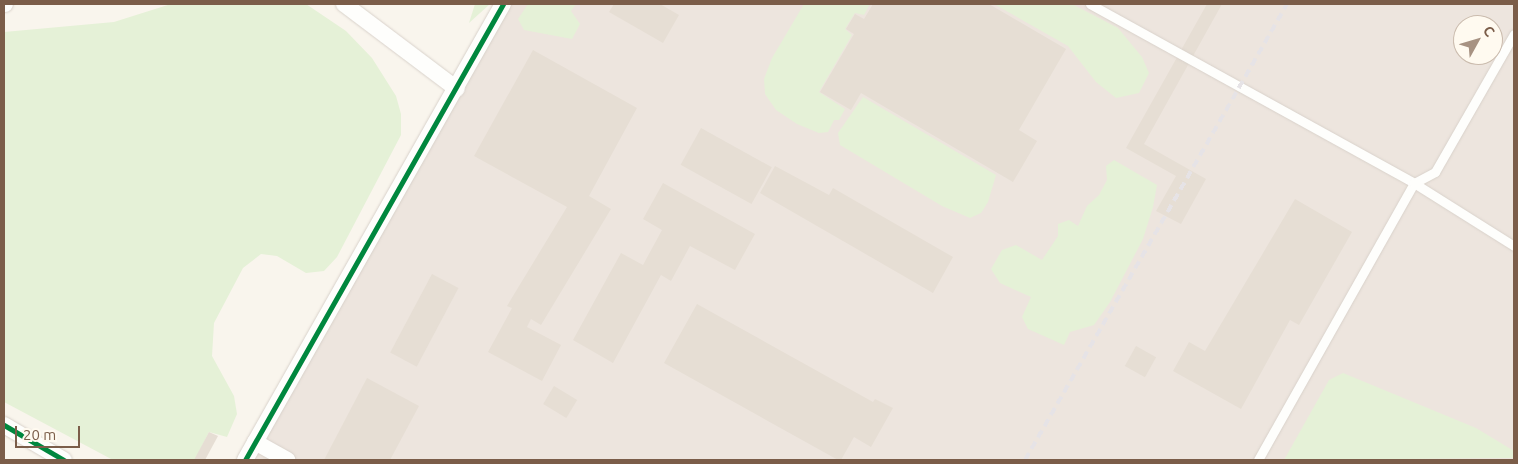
<!DOCTYPE html>
<html>
<head>
<meta charset="utf-8">
<style>
	body { margin:0 }
	#map { position:relative; width:1518px; height:464px; overflow:hidden; background:#f9f5ed; font-family:Ubuntu,sans-serif }
	div>[style] { position:absolute }
	.industrial>* { inset:0; background:#ede5de }
	.green>* { inset:0; background:#e5f1d7 }
	.building>* { inset:0; background:#e6ded4; transform-origin:0 0 }
	.roads { filter:drop-shadow(0 0 1px #d9d2cb) drop-shadow(0 0 1px #d9d2cb) }
	.service>* { height:9px; margin:-4.5px; padding:0 4.5px; transform-origin:4.5px; border-radius:4.5px; background:#fefefc }
	.minor>* { height:16px; margin:-8px; padding:0 8px; transform-origin:8px; border-radius:8px; background:#fefefc }
	.rail>* { height:4px; margin-top:-2px; transform-origin:0; background:repeating-linear-gradient(90deg,#e6e3e6 0 8px,transparent 0 13px) }
	.cycleway>* { height:5px; margin:-2.5px; padding:0 2.5px; transform-origin:2.5px; border-radius:2.5px; background:#00873e }
	span { translate:-50% -50%; white-space:nowrap; text-align:center; line-height:1.15; -webkit-text-stroke:4px #fffaf0; paint-order:stroke }
	.frame { position:absolute; inset:0; border:5px solid #7b5d49; pointer-events:none }
	.north { position:absolute; left:1453px; top:15px; width:50px; height:50px; box-sizing:border-box; background:#fffaf0; border:1px solid #cabbad; border-radius:50%; rotate:51deg; font-size:14px; font-weight:700; line-height:20px; text-align:center; color:#7b5d49 }
	.north::after { content:''; display:block; margin:auto; width:18px; height:22px; background:#a79282; clip-path:polygon(50% 0,100% 100%,50% 72%,0 100%) }
	.scale { position:absolute; left:15px; top:426px; width:65px; height:22px; box-sizing:border-box; border:2px solid #7b5d49; border-top:0; padding-left:6px; font-size:15px; line-height:18px; white-space:nowrap; color:#7b5d49; -webkit-text-stroke:4px #fffaf0; paint-order:stroke }
</style>
</head>
<body>
<div id="map">
	<div class="industrial">
		<div style="clip-path:polygon(evenodd,496px 4px,1514px 4px,1514px 460px,244px 460px,496px 4px,1463px 25px,1493px 25px,1493px 55px,1463px 55px,1463px 25px)"></div>
	</div>
	<div class="green">
		<div style="clip-path:polygon(171px 4px,306px 4px,346px 31px,372px 58px,396px 96px,401px 114px,401px 135px,337px 257px,324px 271px,306px 273px,277px 256px,261px 254px,243px 268px,214px 323px,212px 356px,234px 396px,237px 414px,227px 437px,209px 432px,195px 460px,113px 460px,4px 402px,4px 32px,114px 22px)"></div>
		<div style="clip-path:polygon(475px 4px,490px 4px,469px 23px)"></div>
		<div style="clip-path:polygon(528px 4px,576px 4px,571px 11px,580px 24px,572px 39px,524px 30px,518px 19px)"></div>
		<div style="clip-path:polygon(804px 4px,870px 4px,864px 15px,855px 13px,845px 29px,852px 35px,819px 92px,845px 109px,839px 120px,834px 120px,828px 132px,819px 133px,797px 124px,776px 110px,765px 94px,764px 79px,772px 58px)"></div>
		<div style="clip-path:polygon(994px 4px,1072px 4px,1118px 28px,1142px 57px,1149px 73px,1139px 93px,1116px 98px,1096px 82px,1068px 46px)"></div>
		<div style="clip-path:polygon(863px 97px,996px 175px,988px 202px,981px 213px,970px 218px,942px 206px,840px 145px,838px 133px)"></div>
		<div style="clip-path:polygon(1114px 160px,1157px 185px,1153px 207px,1143px 239px,1110px 302px,1094px 325px,1070px 332px,1064px 345px,1028px 329px,1022px 317px,1031px 297px,1000px 283px,991px 269px,1002px 250px,1016px 245px,1042px 260px,1058px 236px,1058px 224px,1069px 220px,1078px 226px,1087px 206px,1099px 195px,1107px 180px,1106px 166px)"></div>
		<div style="clip-path:polygon(1343px 373px,1476px 428px,1514px 451px,1514px 458px,1284px 460px,1329px 380px)"></div>
	</div>
	<div class="building">
		<div style="clip-path:polygon(614px 4px,660px 4px,679px 15px,663px 43px,609px 12px)"></div>
		<div style="clip-path:polygon(873px 4px,989px 4px,1066px 49px,1019px 130px,1037px 141px,1013px 182px,861px 93px,851px 110px,820px 92px,854px 34px,846px 29px,855px 14px,864px 19px)"></div>
		<div style="clip-path:polygon(1207px 4px,1222px 4px,1144px 144px,1206px 179px,1181px 224px,1156px 211px,1176px 176px,1126px 148px)"></div>
		<div style="clip-path:polygon(533px 50px,637px 108px,589px 196px,611px 209px,541px 325px,531px 319px,527px 327px,561px 345px,542px 381px,488px 352px,512px 308px,507px 306px,567px 207px,474px 156px)"></div>
		<div style="left:701px;top:128px;width:81px;height:42px;rotate:29deg"></div>
		<div style="clip-path:polygon(775px 166px,829px 195px,833px 188px,953px 257px,933px 293px,760px 193px)"></div>
		<div style="clip-path:polygon(663px 183px,755px 234px,735px 270px,690px 246px,671px 281px,661px 275px,613px 363px,573px 340px,621px 253px,643px 265px,662px 230px,643px 219px)"></div>
		<div style="clip-path:polygon(1295px 199px,1352px 232px,1299px 325px,1290px 320px,1241px 409px,1173px 371px,1189px 342px,1205px 351px)"></div>
		<div style="left:432px;top:274px;width:30px;height:89px;rotate:28deg"></div>
		<div style="clip-path:polygon(697px 304px,873px 402px,875px 399px,893px 408px,871px 447px,854px 437px,841px 460px,838px 460px,664px 363px)"></div>
		<div style="left:1136px;top:346px;width:23px;height:23px;rotate:29deg"></div>
		<div style="clip-path:polygon(367px 378px,419px 406px,390px 460px,324px 460px)"></div>
		<div style="left:554px;top:386px;width:27px;height:21px;rotate:31deg"></div>
		<div style="clip-path:polygon(209px 432px,218px 436px,205px 460px,194px 460px)"></div>
	</div>
	<div class="roads">
		<div class="service">
			<div style="left:1090px;top:4px;width:370px;rotate:28.9deg"></div>
			<div style="left:1414px;top:183px;width:318px;rotate:119.4deg"></div>
			<div style="left:1514px;top:34px;width:159px;rotate:119.8deg"></div>
			<div style="left:1435px;top:172px;width:24px;rotate:152deg"></div>
			<div style="left:1414px;top:183px;width:118px;rotate:32.2deg"></div>
		</div>
		<div class="minor">
			<div style="left:4px;top:4px;width:1px"></div>
			<div style="left:344px;top:4px;width:141px;rotate:37deg"></div>
			<div style="left:4px;top:425px;width:69px;rotate:30.3deg"></div>
			<div style="left:255px;top:442px;width:37px;rotate:29deg"></div>
			<div style="left:245px;top:460px;width:524px;rotate:-60.5deg"></div>
		</div>
	</div>
	<div class="rail">
		<div style="left:1025px;top:460px;width:526px;rotate:-60.12deg"></div>
	</div>
	<div class="cycleway">
		<div style="left:4px;top:425px;width:69px;rotate:30.3deg"></div>
		<div style="left:245px;top:460px;width:524px;rotate:-60.5deg"></div>
	</div>
	<div class="frame"></div>
	<div class="north">С</div>
	<div class="scale">20 m</div>
</div>
</body>
</html>
